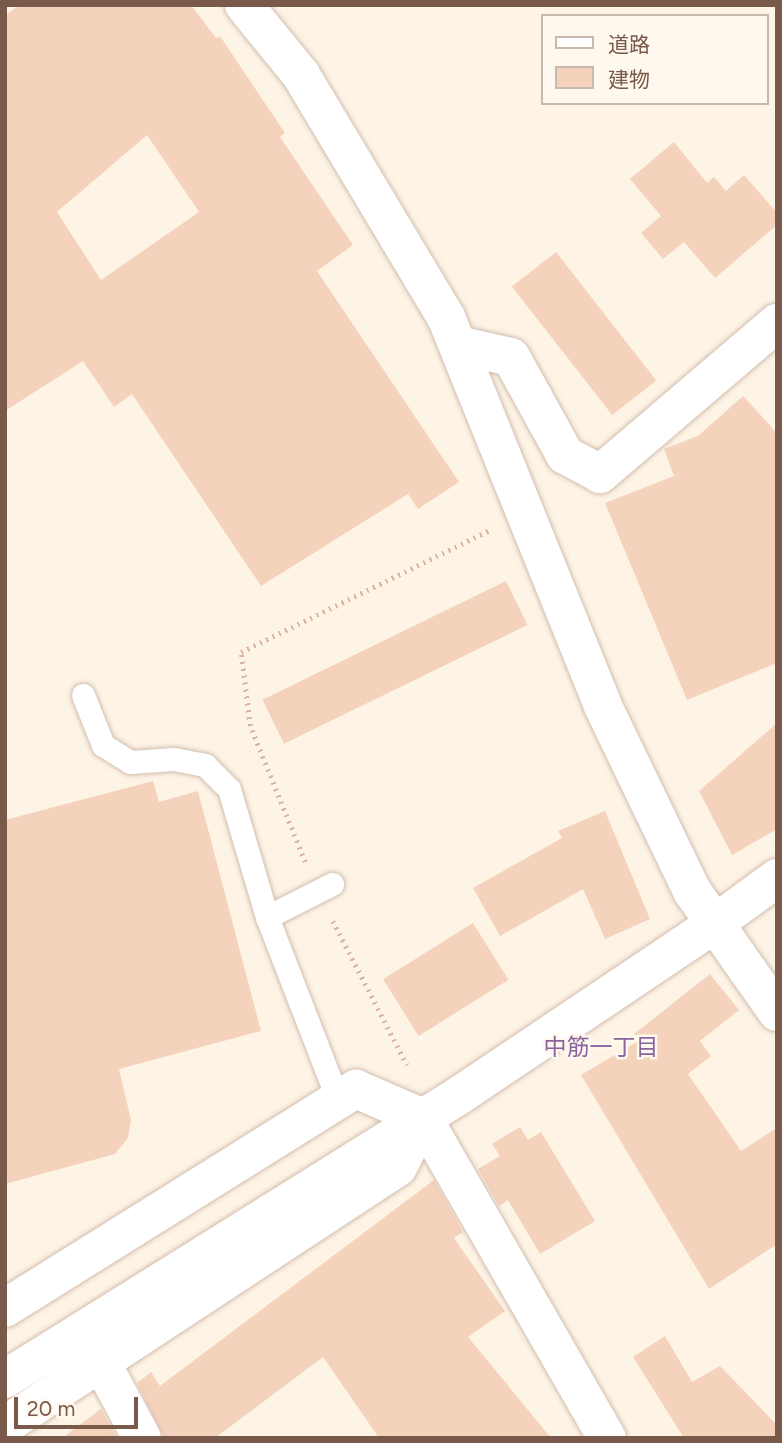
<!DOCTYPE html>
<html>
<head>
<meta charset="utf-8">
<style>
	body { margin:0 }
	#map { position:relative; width:782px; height:1443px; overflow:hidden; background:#fdf4e6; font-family:Figtree,"Noto Sans JP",sans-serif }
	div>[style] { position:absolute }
	.building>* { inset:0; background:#f5d2bc; transform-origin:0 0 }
	.path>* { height:4.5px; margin-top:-2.25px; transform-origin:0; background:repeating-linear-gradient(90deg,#dab59f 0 2px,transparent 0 7px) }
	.roads { filter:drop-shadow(0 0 2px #d3bdae) drop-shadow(0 0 2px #d3bdae) }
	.service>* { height:23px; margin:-11.5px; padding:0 11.5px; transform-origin:11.5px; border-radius:11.5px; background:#fff }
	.minor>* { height:38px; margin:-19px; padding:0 19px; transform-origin:19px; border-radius:19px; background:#fff }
	.tertiary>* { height:38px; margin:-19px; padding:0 19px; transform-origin:19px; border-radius:19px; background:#fff }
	span { translate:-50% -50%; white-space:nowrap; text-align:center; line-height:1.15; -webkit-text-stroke:5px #fff8ee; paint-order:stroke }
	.neighbourhood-label { font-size:23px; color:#89659c }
	.frame { position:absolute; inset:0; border:7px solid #795949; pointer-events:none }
	.legend { position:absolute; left:541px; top:14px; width:228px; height:91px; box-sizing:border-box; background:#fff8ee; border:2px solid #c9b8ac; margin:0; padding:9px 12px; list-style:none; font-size:21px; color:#795949 }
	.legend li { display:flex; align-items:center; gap:14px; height:35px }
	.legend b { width:35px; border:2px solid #c9b8ac }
	.scale { position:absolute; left:14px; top:1397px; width:124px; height:32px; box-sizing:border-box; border:4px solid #795949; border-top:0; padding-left:9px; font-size:21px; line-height:24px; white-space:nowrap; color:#795949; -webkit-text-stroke:5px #fff8ee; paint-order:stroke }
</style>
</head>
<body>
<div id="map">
	<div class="building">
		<div style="clip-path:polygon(evenodd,19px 5px,191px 5px,216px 38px,220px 36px,285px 133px,280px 137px,353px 245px,317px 271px,459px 482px,418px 509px,408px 494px,261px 586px,132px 394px,114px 407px,83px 361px,5px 411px,5px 16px,19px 5px,147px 135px,199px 212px,101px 280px,57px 212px,147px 135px)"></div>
		<div style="clip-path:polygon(674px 142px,707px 183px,714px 177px,726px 191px,744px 175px,777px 213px,777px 225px,715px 278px,684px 242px,663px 259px,641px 233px,661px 216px,630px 179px)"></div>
		<div style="left:556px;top:252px;width:163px;height:56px;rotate:52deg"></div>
		<div style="clip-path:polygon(743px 396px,777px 433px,777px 663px,687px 700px,605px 503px,674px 476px,664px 449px,698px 436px)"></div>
		<div style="left:506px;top:581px;width:49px;height:271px;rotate:64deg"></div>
		<div style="clip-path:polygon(777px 723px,777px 829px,732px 855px,699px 791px)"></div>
		<div style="clip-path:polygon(153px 781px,159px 802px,198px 791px,261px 1031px,119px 1069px,131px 1120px,128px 1138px,115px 1154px,5px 1184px,5px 820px)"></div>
		<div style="clip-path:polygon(605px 811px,650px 919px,605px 939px,583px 889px,500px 936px,473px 888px,562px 838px,558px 831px)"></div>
		<div style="left:473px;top:923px;width:67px;height:106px;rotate:58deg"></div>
		<div style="clip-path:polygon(710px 974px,739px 1010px,700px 1041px,711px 1056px,688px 1074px,741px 1151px,777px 1128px,777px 1244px,709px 1289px,581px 1075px,640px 1040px,634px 1034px)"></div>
		<div style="clip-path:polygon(520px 1127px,528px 1140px,541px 1132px,595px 1221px,540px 1254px,508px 1200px,499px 1206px,478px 1169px,500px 1156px,492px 1144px)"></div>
		<div style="clip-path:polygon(434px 1180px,463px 1232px,454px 1238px,505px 1311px,468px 1337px,551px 1438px,379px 1438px,323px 1357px,215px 1438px,164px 1438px,137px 1383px,151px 1372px,160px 1386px)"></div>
		<div style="clip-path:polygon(665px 1336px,692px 1382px,720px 1366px,777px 1425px,777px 1438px,684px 1438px,633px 1357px)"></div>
		<div style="clip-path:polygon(101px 1409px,117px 1438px,62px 1438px)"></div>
	</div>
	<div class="path">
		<div style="left:305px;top:862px;width:147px;rotate:-112deg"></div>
		<div style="left:250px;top:726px;width:75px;rotate:-96.9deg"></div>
		<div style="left:241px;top:652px;width:277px;rotate:-26.1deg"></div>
		<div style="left:333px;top:921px;width:162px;rotate:62.8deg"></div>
	</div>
	<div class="roads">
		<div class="service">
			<div style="left:83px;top:695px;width:54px;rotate:68.2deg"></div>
			<div style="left:103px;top:745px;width:32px;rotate:32deg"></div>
			<div style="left:130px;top:762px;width:44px;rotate:-3.9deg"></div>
			<div style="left:174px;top:759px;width:32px;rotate:11deg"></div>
			<div style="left:205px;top:765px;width:34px;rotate:45deg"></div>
			<div style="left:229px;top:789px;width:134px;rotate:73.5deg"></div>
			<div style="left:267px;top:917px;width:196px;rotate:68.8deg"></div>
			<div style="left:267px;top:917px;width:73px;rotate:-26.9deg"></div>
		</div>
		<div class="minor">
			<div style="left:244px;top:5px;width:90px;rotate:50.8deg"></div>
			<div style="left:301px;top:75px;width:282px;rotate:59.1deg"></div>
			<div style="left:446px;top:317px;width:417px;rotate:68deg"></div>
			<div style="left:602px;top:704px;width:208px;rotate:64.3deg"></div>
			<div style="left:692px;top:891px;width:148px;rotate:54.9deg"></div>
			<div style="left:458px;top:345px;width:54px;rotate:12.8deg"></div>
			<div style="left:511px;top:357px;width:112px;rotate:61.1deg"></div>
			<div style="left:565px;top:455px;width:40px;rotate:28deg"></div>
			<div style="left:600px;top:474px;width:233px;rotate:-40.5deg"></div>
			<div style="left:714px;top:924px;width:78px;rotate:-36.1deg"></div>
			<div style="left:423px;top:1118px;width:369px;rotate:60.1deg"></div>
			<div style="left:5px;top:1308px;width:414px;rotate:-32deg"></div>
			<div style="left:356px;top:1089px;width:73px;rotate:23.4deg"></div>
			<div style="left:423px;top:1118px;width:55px;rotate:117deg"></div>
			<div style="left:398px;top:1167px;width:470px;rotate:146.7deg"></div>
			<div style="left:101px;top:1362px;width:86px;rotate:61.7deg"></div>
		</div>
		<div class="tertiary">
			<div style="left:5px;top:1379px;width:536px;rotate:-31.97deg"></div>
			<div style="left:460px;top:1095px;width:306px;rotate:-33.9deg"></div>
		</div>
	</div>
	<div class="neighbourhood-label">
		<span style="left:601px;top:1047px">中筋一丁目</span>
	</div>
	<div class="frame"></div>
	<ul class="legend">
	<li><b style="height:9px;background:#fff"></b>道路</li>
	<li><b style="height:19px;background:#f5d2bc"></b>建物</li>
	</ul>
	<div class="scale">20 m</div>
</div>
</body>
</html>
